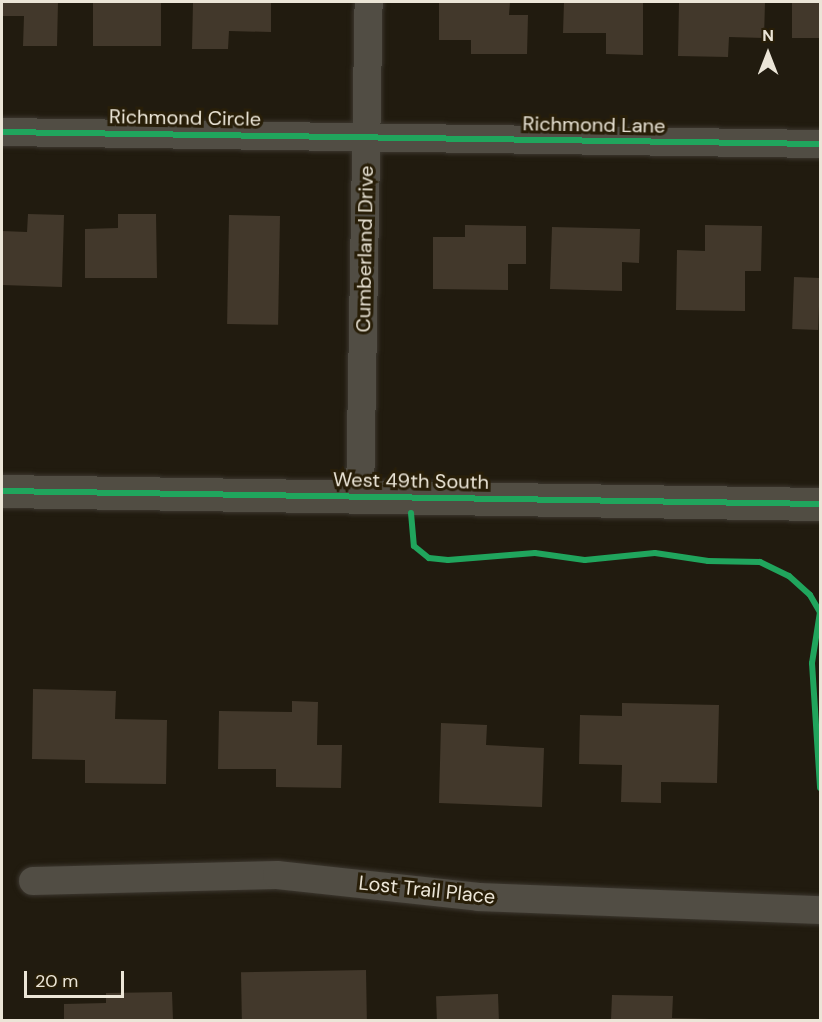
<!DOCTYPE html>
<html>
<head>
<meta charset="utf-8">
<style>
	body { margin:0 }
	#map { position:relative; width:822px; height:1022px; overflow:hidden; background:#211b0f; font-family:"DM Sans",sans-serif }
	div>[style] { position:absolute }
	.building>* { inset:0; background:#42382b; transform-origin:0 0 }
	.roads { filter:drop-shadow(0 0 2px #3c372f) drop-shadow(0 0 2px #3c372f) }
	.street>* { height:28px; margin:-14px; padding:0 14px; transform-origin:14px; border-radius:14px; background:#514d44 }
	.secondary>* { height:33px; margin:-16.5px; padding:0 16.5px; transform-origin:16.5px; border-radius:16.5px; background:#514d43 }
	.cycleway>* { height:6px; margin:-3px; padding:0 3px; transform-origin:3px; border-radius:3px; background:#20a55d }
	span { translate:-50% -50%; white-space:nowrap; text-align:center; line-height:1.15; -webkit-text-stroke:6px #281e08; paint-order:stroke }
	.street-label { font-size:20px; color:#ebe5d7 }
	.frame { position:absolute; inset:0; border:3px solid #ebe5d7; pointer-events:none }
	.north { position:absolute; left:738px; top:24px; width:60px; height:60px; -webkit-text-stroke:4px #281e08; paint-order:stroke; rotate:0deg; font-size:16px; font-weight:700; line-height:24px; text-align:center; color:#ebe5d7 }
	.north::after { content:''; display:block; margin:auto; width:21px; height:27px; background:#ebe5d7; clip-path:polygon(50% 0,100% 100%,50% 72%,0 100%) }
	.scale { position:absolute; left:24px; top:971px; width:100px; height:27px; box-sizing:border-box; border:3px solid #ebe5d7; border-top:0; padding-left:8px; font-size:18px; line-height:21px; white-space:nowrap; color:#ebe5d7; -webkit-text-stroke:4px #281e08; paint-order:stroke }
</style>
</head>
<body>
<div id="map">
	<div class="building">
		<div style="clip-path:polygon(2px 2px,58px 2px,57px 46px,23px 46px,24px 16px,2px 16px)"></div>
		<div style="left:93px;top:2px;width:68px;height:44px"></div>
		<div style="clip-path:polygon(193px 2px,271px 2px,271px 32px,229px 31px,228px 49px,192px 49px)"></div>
		<div style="clip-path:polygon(439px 2px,510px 2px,509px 15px,528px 15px,527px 54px,471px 54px,471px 40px,439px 40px)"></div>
		<div style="clip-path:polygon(564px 2px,643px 2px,643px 55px,606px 54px,606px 33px,563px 33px)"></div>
		<div style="clip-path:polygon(679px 2px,765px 2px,764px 38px,729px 37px,728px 57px,678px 56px)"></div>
		<div style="left:792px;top:2px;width:28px;height:36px"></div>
		<div style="clip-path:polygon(28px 214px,64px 215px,62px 287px,2px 285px,2px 231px,27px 232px)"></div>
		<div style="clip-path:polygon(118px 214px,156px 214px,157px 278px,85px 278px,85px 229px,118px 228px)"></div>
		<div style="left:229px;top:215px;width:51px;height:109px;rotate:1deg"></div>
		<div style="clip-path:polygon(465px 225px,526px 226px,526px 264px,508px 264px,508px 290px,433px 289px,433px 237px,465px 237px)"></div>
		<div style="clip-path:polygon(705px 225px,762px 226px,761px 271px,745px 271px,745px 311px,676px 310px,677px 250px,705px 251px)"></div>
		<div style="clip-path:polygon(552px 227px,640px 229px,639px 263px,622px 262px,622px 291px,550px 289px)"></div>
		<div style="left:794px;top:277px;width:26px;height:52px;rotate:2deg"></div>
		<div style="clip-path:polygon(33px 689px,116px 691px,115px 719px,167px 720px,166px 784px,85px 783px,85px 760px,32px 759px)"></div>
		<div style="clip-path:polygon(292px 701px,318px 702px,317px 745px,342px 745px,341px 788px,276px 787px,276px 769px,218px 769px,219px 711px,292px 712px)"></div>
		<div style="clip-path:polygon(622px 703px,719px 705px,717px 783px,661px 782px,661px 803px,621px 802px,622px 765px,579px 764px,580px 715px,622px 716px)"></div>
		<div style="clip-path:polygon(441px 723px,487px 725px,486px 745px,544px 748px,542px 807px,439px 803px)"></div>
		<div style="left:366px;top:970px;width:50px;height:125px;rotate:89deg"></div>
		<div style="clip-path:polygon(172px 992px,173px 1020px,64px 1020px,64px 1004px,106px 1003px,106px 993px)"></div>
		<div style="left:498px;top:994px;width:26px;height:62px;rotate:88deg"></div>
		<div style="clip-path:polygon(612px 995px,673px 996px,672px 1018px,750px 1020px,611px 1020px)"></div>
	</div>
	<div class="roads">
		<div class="street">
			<div style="left:2px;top:132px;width:818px;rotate:0.84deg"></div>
			<div style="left:360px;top:497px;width:495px;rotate:-89deg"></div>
			<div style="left:33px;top:881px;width:244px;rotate:-1.4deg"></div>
			<div style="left:277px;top:875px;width:203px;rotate:6.2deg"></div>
			<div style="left:479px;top:897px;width:341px;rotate:2.2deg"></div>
		</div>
		<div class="secondary">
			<div style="left:2px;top:491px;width:818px;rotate:0.91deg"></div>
		</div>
	</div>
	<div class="cycleway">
		<div style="left:2px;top:132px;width:818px;rotate:0.84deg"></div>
		<div style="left:2px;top:491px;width:818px;rotate:0.91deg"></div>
		<div style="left:411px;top:513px;width:33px;rotate:85deg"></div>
		<div style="left:414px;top:546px;width:19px;rotate:39deg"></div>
		<div style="left:429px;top:558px;width:19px;rotate:6deg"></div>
		<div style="left:448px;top:560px;width:87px;rotate:-4.6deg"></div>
		<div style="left:535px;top:553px;width:50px;rotate:8deg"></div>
		<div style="left:585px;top:560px;width:70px;rotate:-5.7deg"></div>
		<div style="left:655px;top:553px;width:54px;rotate:8.6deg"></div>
		<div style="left:708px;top:561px;width:52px;rotate:1.1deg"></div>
		<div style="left:760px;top:562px;width:32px;rotate:26deg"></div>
		<div style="left:789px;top:576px;width:28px;rotate:42deg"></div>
		<div style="left:810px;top:595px;width:20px;rotate:60deg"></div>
		<div style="left:820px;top:612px;width:52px;rotate:98.9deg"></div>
		<div style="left:812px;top:663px;width:125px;rotate:86.3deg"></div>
	</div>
	<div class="street-label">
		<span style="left:185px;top:118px;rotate:1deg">Richmond Circle</span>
		<span style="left:594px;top:125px;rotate:1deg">Richmond Lane</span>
		<span style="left:365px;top:249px;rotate:-89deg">Cumberland Drive</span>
		<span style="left:411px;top:481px;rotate:1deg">West 49th South</span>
		<span style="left:427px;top:890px;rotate:6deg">Lost Trail Place</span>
	</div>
	<div class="frame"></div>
	<div class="north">N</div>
	<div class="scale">20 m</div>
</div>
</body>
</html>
